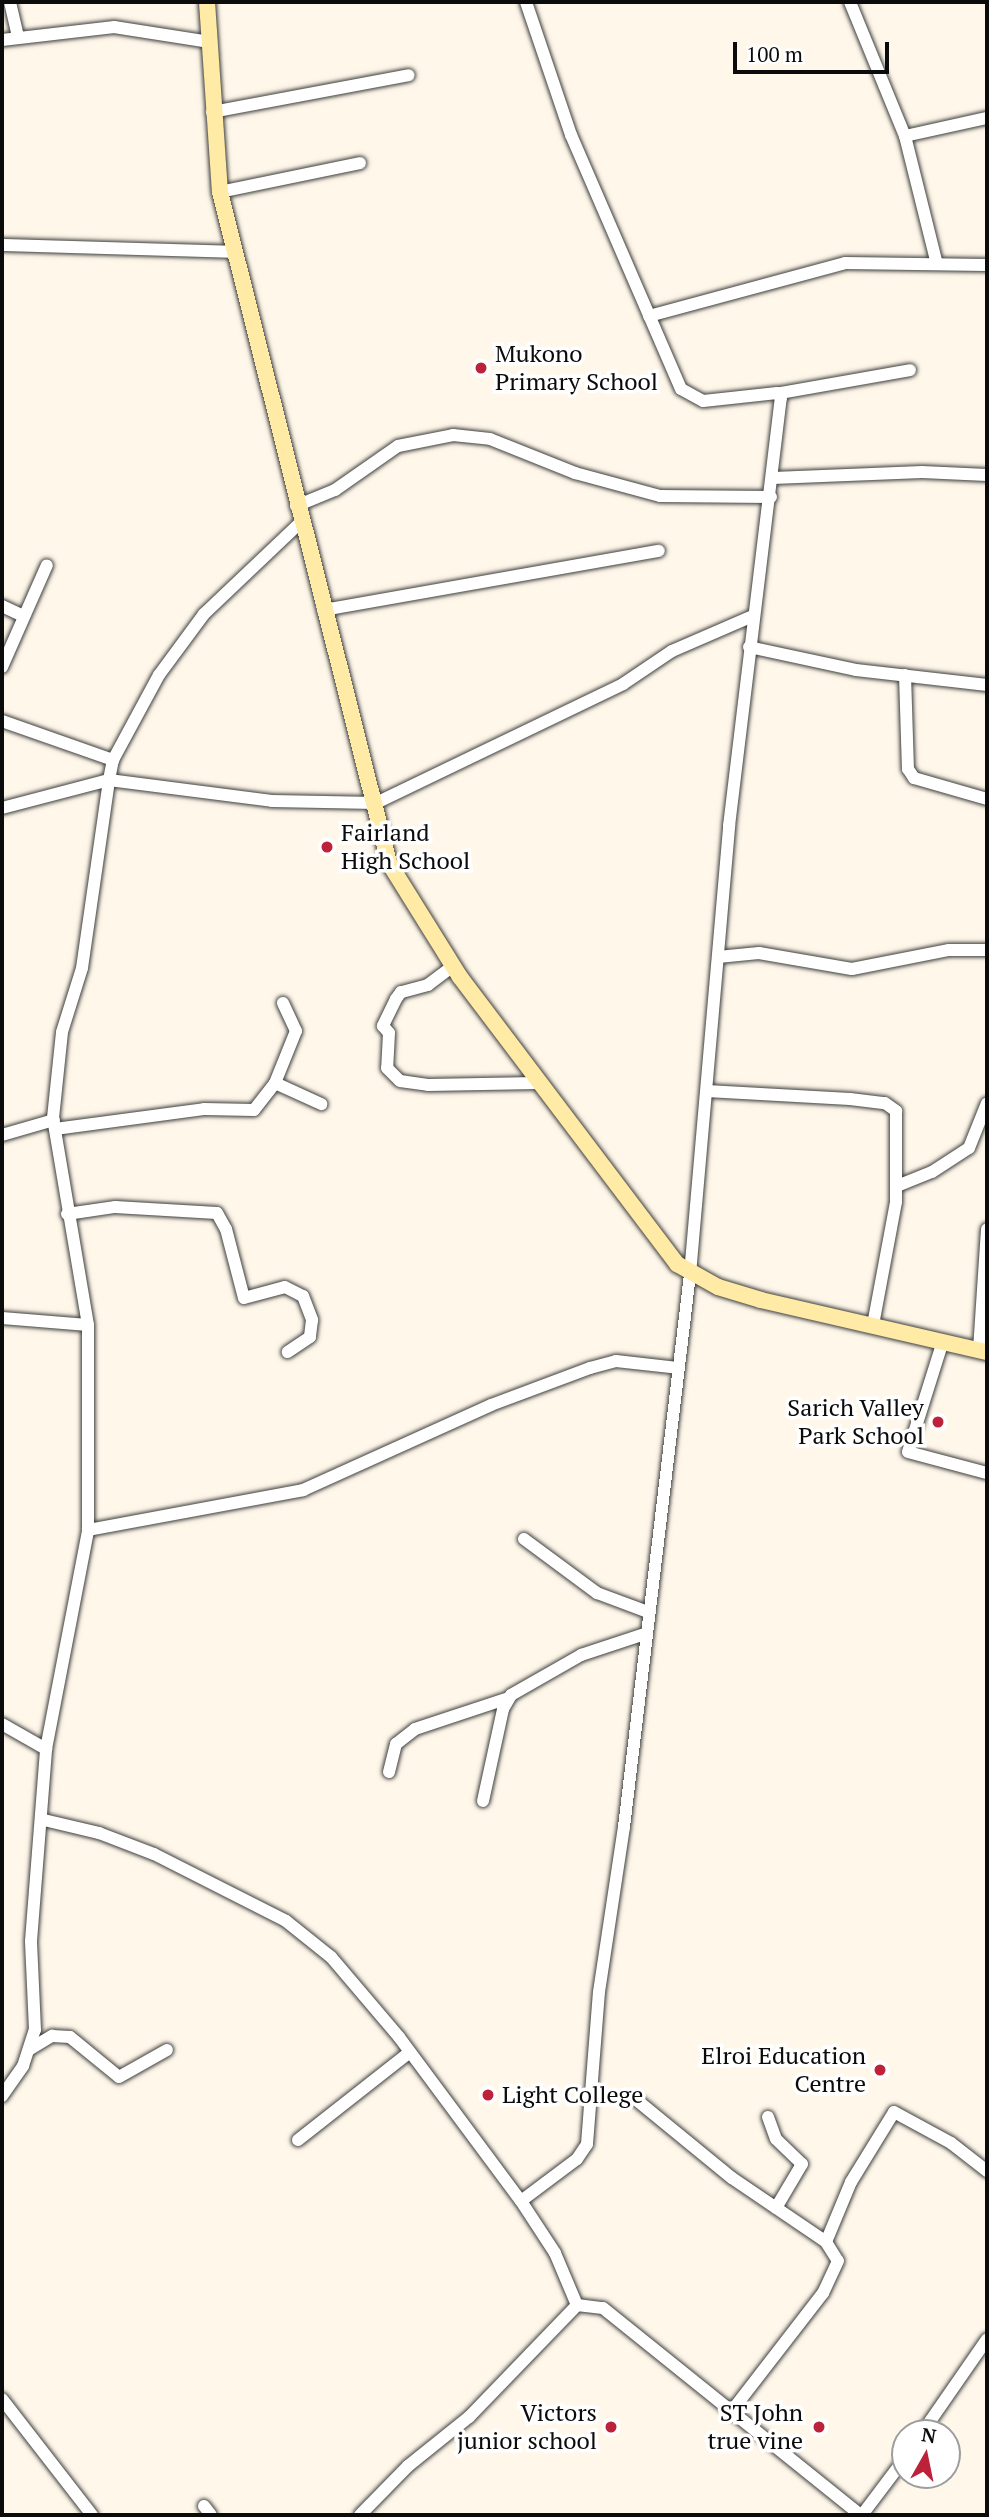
<!DOCTYPE html>
<html>
<head>
<meta charset="utf-8">
<style>
	body { margin:0 }
	#map { position:relative; width:989px; height:2517px; overflow:hidden; background:#fff8ea; font-family:"PT Serif",serif }
	div>[style] { position:absolute }
	.roads { filter:drop-shadow(0 0 2px #3e3e3e) drop-shadow(0 0 2px #3e3e3e) }
	.street>* { height:12px; margin:-6px; padding:0 6px; transform-origin:6px; border-radius:6px; background:#fff }
	.secondary>* { height:16px; margin:-8px; padding:0 8px; transform-origin:8px; border-radius:8px; background:#ffeba5 }
	.dots>* { width:19px; height:19px; translate:-50% -50%; box-sizing:border-box; border:4px solid #fff; border-radius:50% }
	span { translate:-50% -50%; white-space:nowrap; text-align:center; line-height:1.15; -webkit-text-stroke:7px #fff; paint-order:stroke }
	.poi-label { font-size:24px; color:#0b0b0b }
	.left { translate:0 -50%; text-align:left }
	.right { translate:-100% -50%; text-align:right }
	.frame { position:absolute; inset:0; border:4px solid #0b0b0b; pointer-events:none }
	.north { position:absolute; left:891px; top:2419px; width:70px; height:70px; box-sizing:border-box; background:#fff; border:2px solid #9d9d9d; border-radius:50%; rotate:9deg; font-size:19px; font-weight:700; line-height:28px; text-align:center; color:#0b0b0b }
	.north::after { content:''; display:block; margin:auto; width:24px; height:32px; background:#bd223b; clip-path:polygon(50% 0,100% 100%,50% 72%,0 100%) }
	.scale { position:absolute; left:733px; top:42px; width:156px; height:32px; box-sizing:border-box; border:4px solid #0b0b0b; border-top:0; padding-left:9px; font-size:21px; line-height:24px; white-space:nowrap; color:#0b0b0b; -webkit-text-stroke:5px #fff; paint-order:stroke }
</style>
</head>
<body>
<div id="map">
	<div class="roads">
		<div class="street">
			<div style="left:10px;top:2px;width:36px;rotate:77deg"></div>
			<div style="left:850px;top:2px;width:145px;rotate:67.7deg"></div>
			<div style="left:905px;top:136px;width:132px;rotate:76deg"></div>
			<div style="left:2px;top:40px;width:113px;rotate:-6.6deg"></div>
			<div style="left:114px;top:27px;width:97px;rotate:8.9deg"></div>
			<div style="left:212px;top:112px;width:200px;rotate:-10.6deg"></div>
			<div style="left:905px;top:136px;width:84px;rotate:-12.4deg"></div>
			<div style="left:220px;top:192px;width:143px;rotate:-11.7deg"></div>
			<div style="left:2px;top:245px;width:231px;rotate:1.7deg"></div>
			<div style="left:649px;top:316px;width:203px;rotate:-15.1deg"></div>
			<div style="left:845px;top:263px;width:142px;rotate:0.8deg"></div>
			<div style="left:780px;top:393px;width:132px;rotate:-10deg"></div>
			<div style="left:773px;top:478px;width:149px;rotate:-2.3deg"></div>
			<div style="left:922px;top:472px;width:65px;rotate:2.6deg"></div>
			<div style="left:296px;top:506px;width:42px;rotate:-22.3deg"></div>
			<div style="left:335px;top:490px;width:77px;rotate:-34.9deg"></div>
			<div style="left:398px;top:446px;width:56px;rotate:-11.3deg"></div>
			<div style="left:453px;top:435px;width:37px;rotate:6deg"></div>
			<div style="left:490px;top:439px;width:92px;rotate:21.8deg"></div>
			<div style="left:575px;top:473px;width:88px;rotate:15.1deg"></div>
			<div style="left:660px;top:496px;width:111px;rotate:0.5deg"></div>
			<div style="left:2px;top:606px;width:23px;rotate:25deg"></div>
			<div style="left:323px;top:610px;width:341px;rotate:-10deg"></div>
			<div style="left:749px;top:647px;width:109px;rotate:12.1deg"></div>
			<div style="left:856px;top:670px;width:132px;rotate:6.5deg"></div>
			<div style="left:2px;top:667px;width:111px;rotate:-66.2deg"></div>
			<div style="left:905px;top:675px;width:94px;rotate:88.2deg"></div>
			<div style="left:908px;top:769px;width:11px;rotate:56deg"></div>
			<div style="left:914px;top:778px;width:76px;rotate:16deg"></div>
			<div style="left:2px;top:721px;width:118px;rotate:19.4deg"></div>
			<div style="left:2px;top:808px;width:111px;rotate:-14.7deg"></div>
			<div style="left:109px;top:780px;width:164px;rotate:7.3deg"></div>
			<div style="left:272px;top:801px;width:104px;rotate:1.1deg"></div>
			<div style="left:376px;top:803px;width:274px;rotate:-25.7deg"></div>
			<div style="left:623px;top:684px;width:59px;rotate:-34deg"></div>
			<div style="left:672px;top:651px;width:88px;rotate:-23.4deg"></div>
			<div style="left:718px;top:957px;width:41px;rotate:-5.6deg"></div>
			<div style="left:759px;top:953px;width:94px;rotate:9.8deg"></div>
			<div style="left:852px;top:969px;width:99px;rotate:-11.1deg"></div>
			<div style="left:949px;top:950px;width:38px"></div>
			<div style="left:453px;top:966px;width:31px;rotate:143deg"></div>
			<div style="left:428px;top:985px;width:28px;rotate:165deg"></div>
			<div style="left:401px;top:992px;width:9px;rotate:126deg"></div>
			<div style="left:396px;top:999px;width:30px;rotate:116deg"></div>
			<div style="left:383px;top:1026px;width:9px;rotate:49deg"></div>
			<div style="left:389px;top:1033px;width:35px;rotate:93deg"></div>
			<div style="left:387px;top:1068px;width:18px;rotate:45deg"></div>
			<div style="left:400px;top:1081px;width:28px;rotate:8deg"></div>
			<div style="left:428px;top:1085px;width:109px;rotate:-1.1deg"></div>
			<div style="left:275px;top:1083px;width:56px;rotate:-68deg"></div>
			<div style="left:296px;top:1031px;width:31px;rotate:-115deg"></div>
			<div style="left:707px;top:1091px;width:143px;rotate:3.2deg"></div>
			<div style="left:850px;top:1099px;width:35px;rotate:7deg"></div>
			<div style="left:885px;top:1103px;width:14px;rotate:36deg"></div>
			<div style="left:896px;top:1111px;width:91px;rotate:90deg"></div>
			<div style="left:896px;top:1202px;width:125px;rotate:100.6deg"></div>
			<div style="left:55px;top:1129px;width:150px;rotate:-7.6deg"></div>
			<div style="left:204px;top:1109px;width:50px;rotate:1.1deg"></div>
			<div style="left:254px;top:1110px;width:34px;rotate:-52deg"></div>
			<div style="left:275px;top:1083px;width:51px;rotate:24.5deg"></div>
			<div style="left:2px;top:1135px;width:54px;rotate:-16.1deg"></div>
			<div style="left:897px;top:1186px;width:38px;rotate:-22deg"></div>
			<div style="left:932px;top:1172px;width:44px;rotate:-33deg"></div>
			<div style="left:969px;top:1148px;width:48px;rotate:-68.2deg"></div>
			<div style="left:67px;top:1214px;width:49px;rotate:-8.3deg"></div>
			<div style="left:115px;top:1207px;width:102px;rotate:3.4deg"></div>
			<div style="left:217px;top:1213px;width:18px;rotate:61deg"></div>
			<div style="left:226px;top:1229px;width:71px;rotate:75.4deg"></div>
			<div style="left:244px;top:1298px;width:42px;rotate:-15deg"></div>
			<div style="left:285px;top:1287px;width:20px;rotate:27deg"></div>
			<div style="left:303px;top:1296px;width:26px;rotate:69deg"></div>
			<div style="left:312px;top:1320px;width:17px;rotate:97deg"></div>
			<div style="left:310px;top:1337px;width:27px;rotate:146deg"></div>
			<div style="left:2px;top:1318px;width:86px;rotate:4.7deg"></div>
			<div style="left:943px;top:1341px;width:116px;rotate:107.5deg"></div>
			<div style="left:908px;top:1452px;width:82px;rotate:14.9deg"></div>
			<div style="left:979px;top:1350px;width:121px;rotate:-86.2deg"></div>
			<div style="left:88px;top:1530px;width:219px;rotate:-10.5deg"></div>
			<div style="left:303px;top:1490px;width:206px;rotate:-24.3deg"></div>
			<div style="left:491px;top:1405px;width:106px;rotate:-20.5deg"></div>
			<div style="left:590px;top:1368px;width:27px;rotate:-15deg"></div>
			<div style="left:616px;top:1361px;width:62px;rotate:6.4deg"></div>
			<div style="left:524px;top:1539px;width:91px;rotate:36.5deg"></div>
			<div style="left:597px;top:1593px;width:54px;rotate:20.4deg"></div>
			<div style="left:2px;top:1724px;width:51px;rotate:29.6deg"></div>
			<div style="left:389px;top:1772px;width:29px;rotate:-76deg"></div>
			<div style="left:396px;top:1744px;width:24px;rotate:-38deg"></div>
			<div style="left:415px;top:1729px;width:99px;rotate:-18.3deg"></div>
			<div style="left:483px;top:1801px;width:94px;rotate:-77.7deg"></div>
			<div style="left:503px;top:1709px;width:16px;rotate:-60deg"></div>
			<div style="left:511px;top:1695px;width:81px;rotate:-29.7deg"></div>
			<div style="left:581px;top:1655px;width:67px;rotate:-18.2deg"></div>
			<div style="left:44px;top:1820px;width:57px;rotate:13.3deg"></div>
			<div style="left:99px;top:1833px;width:59px;rotate:20.9deg"></div>
			<div style="left:154px;top:1854px;width:148px;rotate:26.9deg"></div>
			<div style="left:286px;top:1921px;width:58px;rotate:38.7deg"></div>
			<div style="left:331px;top:1957px;width:105px;rotate:49.6deg"></div>
			<div style="left:399px;top:2037px;width:204px;rotate:53.4deg"></div>
			<div style="left:521px;top:2201px;width:62px;rotate:56.8deg"></div>
			<div style="left:555px;top:2253px;width:56px;rotate:67.1deg"></div>
			<div style="left:577px;top:2305px;width:26px;rotate:7deg"></div>
			<div style="left:603px;top:2308px;width:330px;rotate:38.8deg"></div>
			<div style="left:30px;top:2049px;width:26px;rotate:-31deg"></div>
			<div style="left:52px;top:2036px;width:18px;rotate:3deg"></div>
			<div style="left:70px;top:2037px;width:63px;rotate:39.2deg"></div>
			<div style="left:119px;top:2077px;width:55px;rotate:-29.4deg"></div>
			<div style="left:2px;top:2096px;width:37px;rotate:-55deg"></div>
			<div style="left:23px;top:2066px;width:38px;rotate:-72deg"></div>
			<div style="left:35px;top:2030px;width:89px;rotate:-92.6deg"></div>
			<div style="left:31px;top:1941px;width:193px;rotate:-85.5deg"></div>
			<div style="left:46px;top:1749px;width:223px;rotate:-79.1deg"></div>
			<div style="left:88px;top:1530px;width:205px;rotate:-90deg"></div>
			<div style="left:88px;top:1325px;width:210px;rotate:-99.6deg"></div>
			<div style="left:53px;top:1118px;width:86px;rotate:-84deg"></div>
			<div style="left:62px;top:1032px;width:67px;rotate:-72.6deg"></div>
			<div style="left:82px;top:968px;width:190px;rotate:-81.8deg"></div>
			<div style="left:109px;top:780px;width:20px;rotate:-79deg"></div>
			<div style="left:113px;top:760px;width:97px;rotate:-61.6deg"></div>
			<div style="left:159px;top:675px;width:76px;rotate:-53.6deg"></div>
			<div style="left:204px;top:614px;width:132px;rotate:-43.5deg"></div>
			<div style="left:639px;top:2102px;width:120px;rotate:39.3deg"></div>
			<div style="left:732px;top:2178px;width:114px;rotate:34.2deg"></div>
			<div style="left:826px;top:2242px;width:22px;rotate:58deg"></div>
			<div style="left:838px;top:2261px;width:35px;rotate:115deg"></div>
			<div style="left:823px;top:2293px;width:150px;rotate:127.7deg"></div>
			<div style="left:768px;top:2117px;width:23px;rotate:70deg"></div>
			<div style="left:776px;top:2139px;width:36px;rotate:44deg"></div>
			<div style="left:802px;top:2164px;width:51px;rotate:120.6deg"></div>
			<div style="left:298px;top:2140px;width:142px;rotate:-38.2deg"></div>
			<div style="left:521px;top:2201px;width:70px;rotate:-36.9deg"></div>
			<div style="left:577px;top:2159px;width:18px;rotate:-56deg"></div>
			<div style="left:587px;top:2144px;width:152px;rotate:-85.5deg"></div>
			<div style="left:599px;top:1992px;width:167px;rotate:-81.4deg"></div>
			<div style="left:624px;top:1827px;width:557px;rotate:-83.19deg"></div>
			<div style="left:690px;top:1274px;width:450px;rotate:-85deg"></div>
			<div style="left:729px;top:826px;width:431px;rotate:-83.1deg"></div>
			<div style="left:781px;top:398px;width:6px;rotate:-129deg"></div>
			<div style="left:777px;top:393px;width:74px;rotate:173.8deg"></div>
			<div style="left:703px;top:401px;width:25px;rotate:-151deg"></div>
			<div style="left:681px;top:389px;width:277px;rotate:-113.4deg"></div>
			<div style="left:571px;top:135px;width:140px;rotate:-108.7deg"></div>
			<div style="left:826px;top:2242px;width:65px;rotate:-67.4deg"></div>
			<div style="left:851px;top:2182px;width:82px;rotate:-58.4deg"></div>
			<div style="left:894px;top:2112px;width:65px;rotate:28.5deg"></div>
			<div style="left:951px;top:2143px;width:46px;rotate:37.9deg"></div>
			<div style="left:2px;top:2399px;width:147px;rotate:52.2deg"></div>
			<div style="left:922px;top:2433px;width:114px;rotate:-55.3deg"></div>
			<div style="left:204px;top:2506px;width:11px;rotate:52deg"></div>
			<div style="left:360px;top:2515px;width:69px;rotate:-45.6deg"></div>
			<div style="left:408px;top:2466px;width:78px;rotate:-38.8deg"></div>
			<div style="left:469px;top:2417px;width:156px;rotate:-46deg"></div>
			<div style="left:862px;top:2515px;width:71px;rotate:-53deg"></div>
		</div>
		<div class="secondary">
			<div style="left:207px;top:2px;width:190px;rotate:86.1deg"></div>
			<div style="left:220px;top:192px;width:692px;rotate:75.86deg"></div>
			<div style="left:389px;top:863px;width:134px;rotate:58.1deg"></div>
			<div style="left:460px;top:977px;width:360px;rotate:52.9deg"></div>
			<div style="left:677px;top:1264px;width:47px;rotate:29.3deg"></div>
			<div style="left:718px;top:1287px;width:45px;rotate:16.8deg"></div>
			<div style="left:761px;top:1300px;width:232px;rotate:13deg"></div>
		</div>
	</div>
	<div class="dots">
		<div style="left:481px;top:368px;background:#bd223b"></div>
		<div style="left:327px;top:847px;background:#bd223b"></div>
		<div style="left:938px;top:1422px;background:#bd223b"></div>
		<div style="left:880px;top:2070px;background:#bd223b"></div>
		<div style="left:488px;top:2095px;background:#bd223b"></div>
		<div style="left:611px;top:2427px;background:#bd223b"></div>
		<div style="left:819px;top:2427px;background:#bd223b"></div>
	</div>
	<div class="poi-label">
		<span class="left" style="left:495px;top:368px">Mukono<br>Primary School</span>
		<span class="left" style="left:341px;top:847px">Fairland<br>High School</span>
		<span class="right" style="left:924px;top:1422px">Sarich Valley<br>Park School</span>
		<span class="right" style="left:866px;top:2070px">Elroi Education<br>Centre</span>
		<span class="left" style="left:502px;top:2095px">Light College</span>
		<span class="right" style="left:597px;top:2427px">Victors<br>junior school</span>
		<span class="right" style="left:803px;top:2427px">ST John<br>true vine</span>
	</div>
	<div class="frame"></div>
	<div class="north">N</div>
	<div class="scale">100 m</div>
</div>
</body>
</html>
